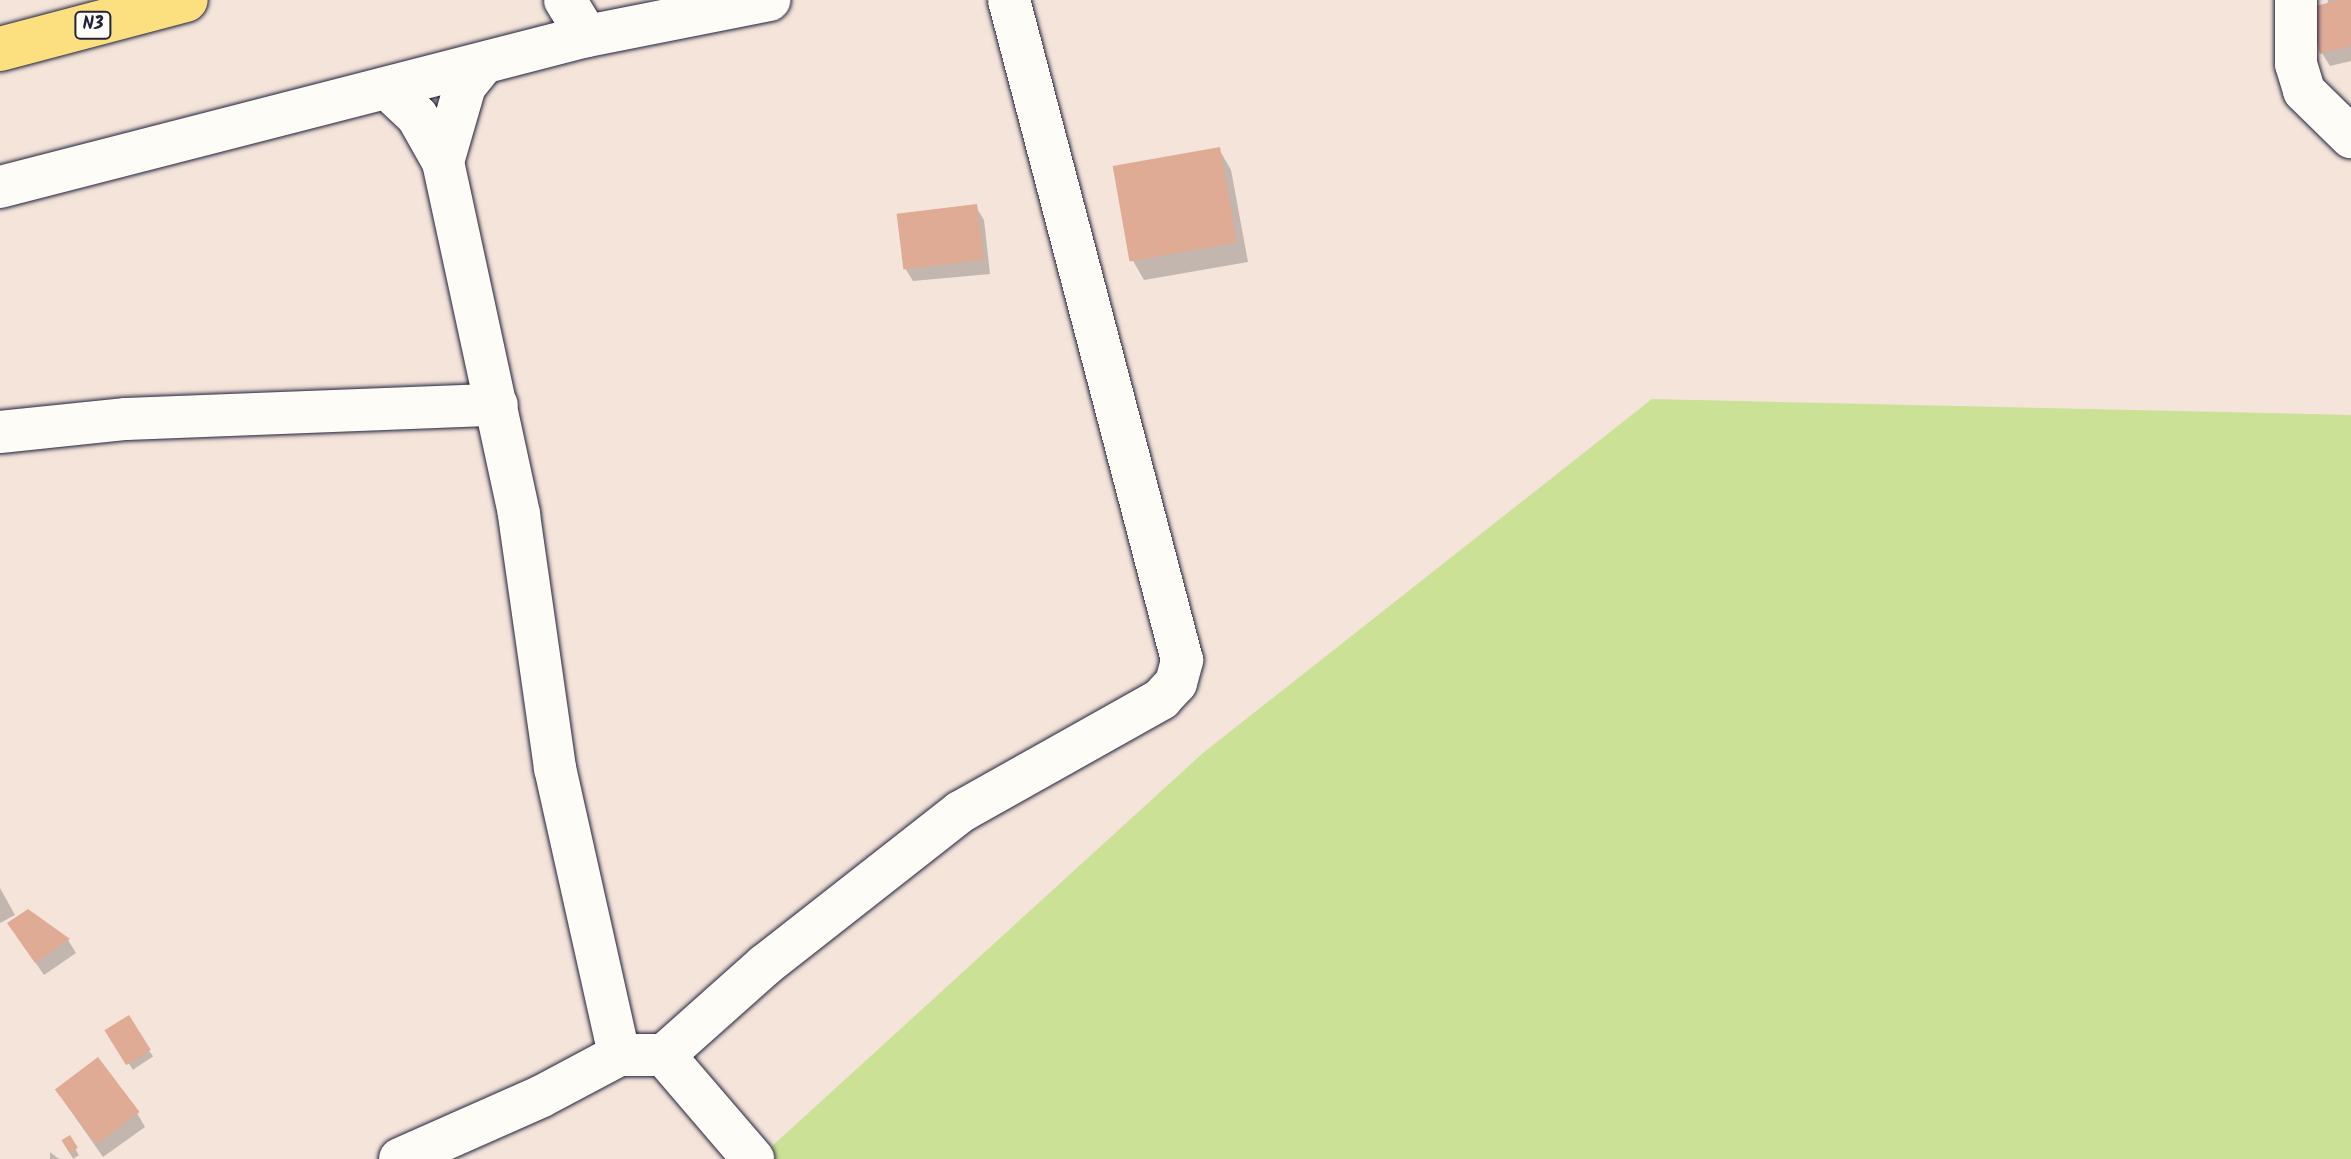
<!DOCTYPE html>
<html>
<head>
<meta charset="utf-8">
<style>
	body { margin:0 }
	#map { position:relative; width:2351px; height:1159px; overflow:hidden; background:#f4e4da; font-family:Kalam,sans-serif }
	div>[style] { position:absolute }
	.green>* { inset:0; background:#cae196 }
	.shadow>* { inset:0; background:#0003; transform-origin:0 0 }
	.building>* { inset:0; background:#e0ab95; transform-origin:0 0 }
	.roads { filter:drop-shadow(0 0 2px #22223b) drop-shadow(0 0 2px #22223b) }
	.minor>* { height:42px; margin:-21px; padding:0 21px; transform-origin:21px; border-radius:21px; background:#fdfcf7 }
	.highway>* { height:44px; margin:-22px; padding:0 22px; transform-origin:22px; border-radius:22px; background:#fce080 }
	span { translate:-50% -50%; white-space:nowrap; text-align:center; line-height:1.15; -webkit-text-stroke:7px #fdfcf7; paint-order:stroke }
	.shield-label span { padding:2px 6px; background:#fdfcf7; border:2px solid; border-radius:6px; -webkit-text-stroke-width:0 }
	.shield-label { font-size:18px; color:#22223b; font-weight:700 }
</style>
</head>
<body>
<div id="map">
	<div class="green">
		<div style="clip-path:polygon(1652px 399px,2351px 415px,2351px 1159px,758px 1159px,1203px 753px)"></div>
	</div>
	<div class="shadow">
		<div style="clip-path:polygon(2328px 0,2351px 0,2351px 61px,2330px 66px,2322px 53px)"></div>
		<div style="clip-path:polygon(1219px 149px,1231px 170px,1248px 262px,1144px 280px,1132px 259px)"></div>
		<div style="clip-path:polygon(976px 207px,984px 220px,990px 274px,913px 281px,905px 268px)"></div>
		<div style="clip-path:polygon(0 888px,15px 915px,0 923px)"></div>
		<div style="clip-path:polygon(18px 937px,68px 940px,76px 953px,44px 975px)"></div>
		<div style="left:128px;top:1018px;width:46px;height:24px;rotate:57deg"></div>
		<div style="clip-path:polygon(56px 1090px,137px 1113px,145px 1127px,103px 1157px)"></div>
		<div style="left:69px;top:1138px;width:20px;height:7px;rotate:60deg"></div>
		<div style="clip-path:polygon(50px 1152px,59px 1159px,50px 1159px)"></div>
	</div>
	<div class="building">
		<div style="clip-path:polygon(2339px 0,2351px 0,2351px 46px,2320px 54px,2308px 8px)"></div>
		<div style="left:1220px;top:147px;width:97px;height:109px;rotate:80deg"></div>
		<div style="left:977px;top:204px;width:56px;height:81px;rotate:83deg"></div>
		<div style="clip-path:polygon(28px 909px,70px 939px,35px 963px,7px 923px)"></div>
		<div style="left:129px;top:1015px;width:41px;height:29px;rotate:58deg"></div>
		<div style="left:98px;top:1057px;width:69px;height:54px;rotate:53deg"></div>
		<div style="left:70px;top:1135px;width:15px;height:10px;rotate:58deg"></div>
	</div>
	<div class="roads">
		<div class="minor">
			<div style="left:565px;top:0;width:42px;rotate:58.6deg"></div>
			<div style="left:2296px;top:0;width:64px;rotate:90deg"></div>
			<div style="left:2296px;top:64px;width:28px;rotate:73deg"></div>
			<div style="left:2304px;top:91px;width:66px;rotate:44.4deg"></div>
			<div style="left:388px;top:89px;width:40px;rotate:43deg"></div>
			<div style="left:417px;top:116px;width:53px;rotate:60.5deg"></div>
			<div style="left:443px;top:162px;width:361px;rotate:77.8deg"></div>
			<div style="left:519px;top:515px;width:256px;rotate:81.9deg"></div>
			<div style="left:555px;top:768px;width:294px;rotate:77.4deg"></div>
			<div style="left:443px;top:162px;width:79px;rotate:-73.9deg"></div>
			<div style="left:465px;top:86px;width:28px;rotate:-51deg"></div>
			<div style="left:0;top:187px;width:606px;rotate:-14.43deg"></div>
			<div style="left:587px;top:36px;width:186px;rotate:-11.2deg"></div>
			<div style="left:0;top:432px;width:127px;rotate:-5.9deg"></div>
			<div style="left:126px;top:419px;width:371px;rotate:-2.2deg"></div>
			<div style="left:664px;top:1055px;width:137px;rotate:49.4deg"></div>
			<div style="left:400px;top:1159px;width:155px;rotate:-23.9deg"></div>
			<div style="left:542px;top:1096px;width:87px;rotate:-28deg"></div>
			<div style="left:619px;top:1055px;width:45px"></div>
			<div style="left:664px;top:1055px;width:135px;rotate:-41.7deg"></div>
			<div style="left:765px;top:965px;width:248px;rotate:-38.1deg"></div>
			<div style="left:960px;top:812px;width:231px;rotate:-29.3deg"></div>
			<div style="left:1161px;top:699px;width:22px;rotate:-47deg"></div>
			<div style="left:1176px;top:683px;width:24px;rotate:-75deg"></div>
			<div style="left:1182px;top:660px;width:682px;rotate:-104.69deg"></div>
		</div>
		<div class="highway">
			<div style="left:0;top:49px;width:192px;rotate:-14.8deg"></div>
		</div>
	</div>
	<div class="shield-label">
		<span style="left:93px;top:25px">N3</span>
	</div>
</div>
</body>
</html>
